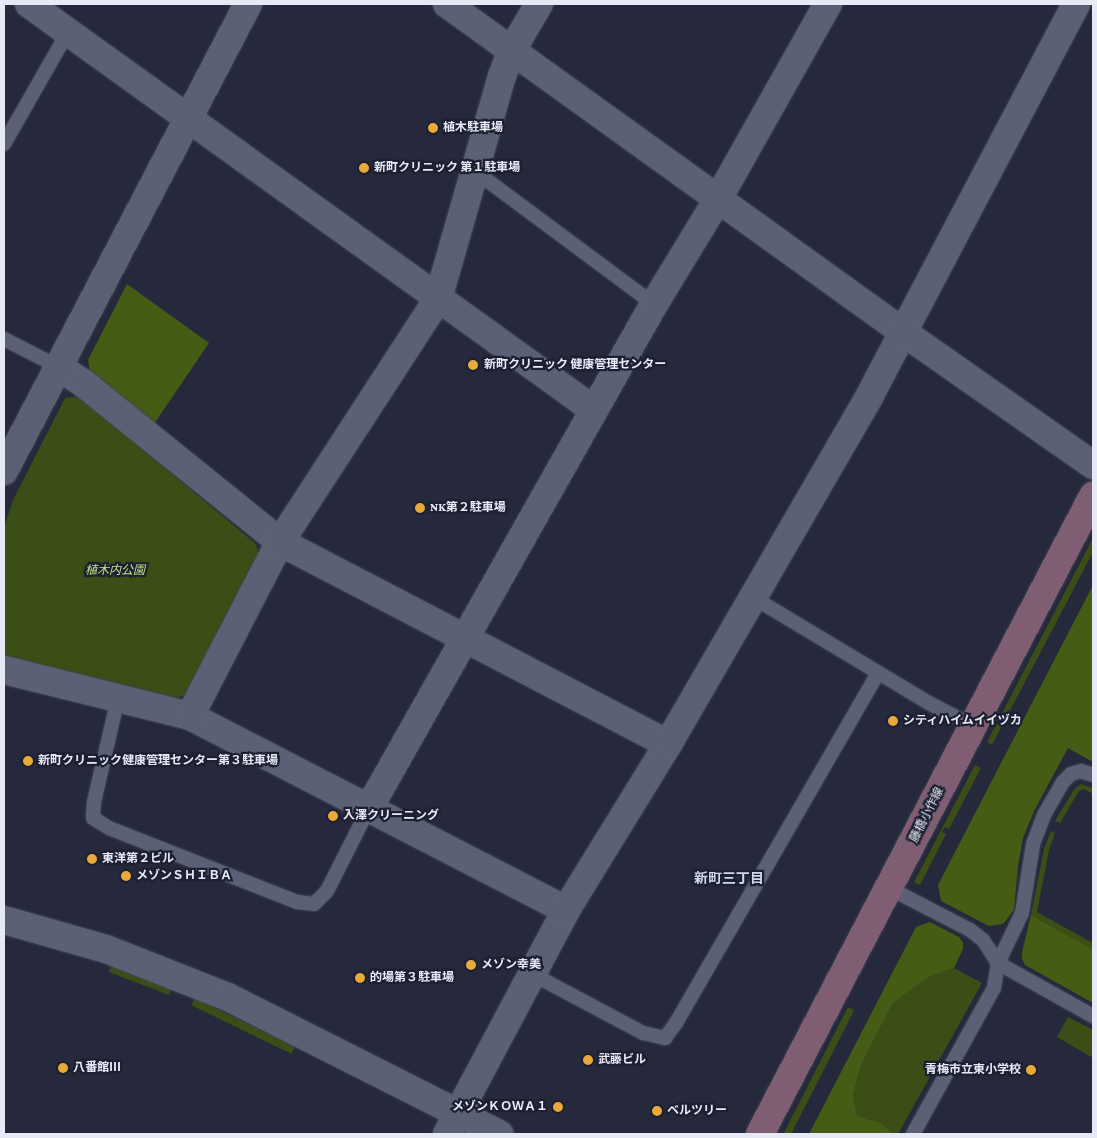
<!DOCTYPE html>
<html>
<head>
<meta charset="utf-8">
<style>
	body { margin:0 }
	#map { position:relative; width:1097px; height:1138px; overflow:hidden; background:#25293b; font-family:"Crimson Pro","Noto Sans JP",serif }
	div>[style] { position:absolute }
	.green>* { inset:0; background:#3b4e16; transform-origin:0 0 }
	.forest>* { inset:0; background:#455c15 }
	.roads { filter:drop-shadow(0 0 1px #424655) drop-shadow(0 0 1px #424655) }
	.service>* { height:14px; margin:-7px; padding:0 7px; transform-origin:7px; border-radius:7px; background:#5b6074 }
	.minor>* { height:28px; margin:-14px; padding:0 14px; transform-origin:14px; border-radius:14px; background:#5b6074 }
	.tertiary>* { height:28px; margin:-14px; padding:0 14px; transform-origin:14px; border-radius:14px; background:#5b6074 }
	.secondary>* { height:28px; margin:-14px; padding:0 14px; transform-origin:14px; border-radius:14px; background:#7f5d72 }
	.dots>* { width:14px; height:14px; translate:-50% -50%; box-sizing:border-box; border:2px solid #1c2031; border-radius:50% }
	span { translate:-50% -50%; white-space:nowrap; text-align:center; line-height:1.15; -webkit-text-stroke:4.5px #1c2031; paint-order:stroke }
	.poi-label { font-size:12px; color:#e7eaf6; font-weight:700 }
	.left { translate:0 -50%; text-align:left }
	.right { translate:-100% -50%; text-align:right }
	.park-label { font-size:12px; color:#c0e484; font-style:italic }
	.street-label { font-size:12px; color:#e7eaf6 }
	.neighbourhood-label { font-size:14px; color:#cfd5ed; font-weight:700 }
	.frame { position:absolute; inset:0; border:5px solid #e7eaf6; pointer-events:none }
</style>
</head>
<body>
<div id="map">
	<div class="green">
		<div style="clip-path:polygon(79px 396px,256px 544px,259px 555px,188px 693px,175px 699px,4px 657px,4px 527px,13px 500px,65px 398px)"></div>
		<div style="clip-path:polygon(1093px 538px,1093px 552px,992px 745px,987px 742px)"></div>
		<div style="clip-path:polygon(975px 765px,981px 768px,949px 829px,945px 827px,942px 832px,946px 834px,920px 885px,914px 882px)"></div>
		<div style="clip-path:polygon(1081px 784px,1093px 788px,1093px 794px,1084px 789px,1079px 791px,1060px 823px,1055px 821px,1075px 788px)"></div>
		<div style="clip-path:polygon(1051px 831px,1055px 833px,1049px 850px,1037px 912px,1093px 943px,1093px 949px,1031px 915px,1044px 849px)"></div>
		<div style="clip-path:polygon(111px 966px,152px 981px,172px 989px,169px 995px,109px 972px)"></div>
		<div style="clip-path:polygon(954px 968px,982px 983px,898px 1134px,893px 1134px,881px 1123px,857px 1116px,853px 1096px,861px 1065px,893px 1003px,927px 978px)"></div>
		<div style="left:195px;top:998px;width:111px;height:8px;rotate:26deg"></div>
		<div style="left:848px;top:1007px;width:7px;height:143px;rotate:27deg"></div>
		<div style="clip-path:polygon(1068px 1017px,1093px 1030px,1093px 1058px,1057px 1037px)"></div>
	</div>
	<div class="forest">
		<div style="clip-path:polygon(127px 284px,209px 343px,154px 424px,90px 372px,88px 360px)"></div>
		<div style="clip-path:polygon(1093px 585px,1093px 762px,1068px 748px,1034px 811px,1023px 838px,1018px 866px,1014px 910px,1003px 924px,989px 926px,941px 901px,938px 885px)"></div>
		<div style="clip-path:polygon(1031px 915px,1093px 949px,1093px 1003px,1025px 965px,1022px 959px,1022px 952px)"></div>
		<div style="clip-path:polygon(930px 922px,959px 937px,963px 943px,963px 949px,954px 968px,927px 978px,893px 1003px,861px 1065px,853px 1096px,857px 1116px,881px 1123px,893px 1134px,809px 1134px,916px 927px)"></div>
	</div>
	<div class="roads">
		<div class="service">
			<div style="left:4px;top:144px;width:129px;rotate:-60.3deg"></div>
			<div style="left:476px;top:172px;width:222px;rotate:36.6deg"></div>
			<div style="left:4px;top:339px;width:62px;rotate:27deg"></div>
			<div style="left:754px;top:598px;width:204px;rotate:31deg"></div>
			<div style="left:929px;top:703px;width:50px;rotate:27.6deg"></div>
			<div style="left:118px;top:698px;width:107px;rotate:103deg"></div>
			<div style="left:94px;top:802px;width:16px;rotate:94deg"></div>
			<div style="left:93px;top:818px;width:19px;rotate:32deg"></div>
			<div style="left:109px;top:828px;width:202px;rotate:21.5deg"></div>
			<div style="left:297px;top:902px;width:17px;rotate:7deg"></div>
			<div style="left:314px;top:904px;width:18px;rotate:-45deg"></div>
			<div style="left:327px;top:891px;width:93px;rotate:-63.2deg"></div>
			<div style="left:889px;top:888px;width:91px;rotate:27.4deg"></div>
			<div style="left:970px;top:930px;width:16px;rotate:38deg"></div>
			<div style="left:983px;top:940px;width:27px;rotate:57deg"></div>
			<div style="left:998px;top:963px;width:109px;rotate:29.2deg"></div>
			<div style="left:532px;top:974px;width:126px;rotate:28deg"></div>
			<div style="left:643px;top:1033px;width:23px;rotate:13deg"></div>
			<div style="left:665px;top:1038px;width:19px;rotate:-54deg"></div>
			<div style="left:676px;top:1023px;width:404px;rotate:-60deg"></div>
			<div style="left:913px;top:1134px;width:167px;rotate:-61deg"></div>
			<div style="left:994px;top:988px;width:25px;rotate:-81deg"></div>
			<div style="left:998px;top:963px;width:55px;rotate:-64.4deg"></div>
			<div style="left:1022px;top:913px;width:70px;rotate:-80.9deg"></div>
			<div style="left:1033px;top:844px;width:31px;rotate:-69deg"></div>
			<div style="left:1044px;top:815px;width:38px;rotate:-60deg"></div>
			<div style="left:1063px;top:782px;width:11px;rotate:-45deg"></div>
			<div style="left:1071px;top:774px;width:10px;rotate:-17deg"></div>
			<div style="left:1081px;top:771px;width:13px;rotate:18deg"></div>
		</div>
		<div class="minor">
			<div style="left:29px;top:4px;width:696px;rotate:35.7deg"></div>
			<div style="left:59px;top:367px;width:29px;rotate:34deg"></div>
			<div style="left:83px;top:383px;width:253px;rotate:38.9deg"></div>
			<div style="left:280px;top:542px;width:437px;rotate:27.5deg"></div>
			<div style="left:4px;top:670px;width:192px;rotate:13.9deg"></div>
			<div style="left:190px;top:716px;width:423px;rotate:27.3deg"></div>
			<div style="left:190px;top:716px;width:196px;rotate:-62.7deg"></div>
			<div style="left:280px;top:542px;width:290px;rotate:-57deg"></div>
			<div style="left:438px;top:299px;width:232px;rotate:-74deg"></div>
			<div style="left:502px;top:76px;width:28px;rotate:-69deg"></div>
			<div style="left:512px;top:50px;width:53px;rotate:-59.6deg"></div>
			<div style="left:369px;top:808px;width:579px;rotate:-60.51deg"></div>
			<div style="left:654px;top:304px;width:123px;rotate:-58.6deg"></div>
			<div style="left:718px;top:199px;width:224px;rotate:-60.6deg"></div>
			<div style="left:447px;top:1134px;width:254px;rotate:-62deg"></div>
			<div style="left:566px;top:910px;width:195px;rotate:-58.4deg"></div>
			<div style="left:668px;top:744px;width:403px;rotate:-59.9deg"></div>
			<div style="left:870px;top:395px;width:442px;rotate:-62.2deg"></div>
		</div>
		<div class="tertiary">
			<div style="left:447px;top:4px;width:562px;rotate:35.73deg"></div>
			<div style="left:903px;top:332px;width:232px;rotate:35deg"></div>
			<div style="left:4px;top:471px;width:527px;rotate:-62.41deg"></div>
			<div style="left:4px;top:920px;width:106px;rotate:15.9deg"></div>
			<div style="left:106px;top:949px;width:131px;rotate:21.5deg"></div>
			<div style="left:228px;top:997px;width:304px;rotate:26.8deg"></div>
		</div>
		<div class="secondary">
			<div style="left:760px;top:1134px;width:720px;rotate:-62.44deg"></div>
		</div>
	</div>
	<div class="dots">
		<div style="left:433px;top:128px;background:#eaaa39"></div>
		<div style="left:364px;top:168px;background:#eaaa39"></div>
		<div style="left:473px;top:365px;background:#eaaa39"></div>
		<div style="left:420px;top:508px;background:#eaaa39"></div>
		<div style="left:893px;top:721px;background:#eaaa39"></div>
		<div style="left:28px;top:761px;background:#eaaa39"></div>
		<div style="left:333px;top:816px;background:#eaaa39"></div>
		<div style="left:92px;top:859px;background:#eaaa39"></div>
		<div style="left:126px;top:876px;background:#eaaa39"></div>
		<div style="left:471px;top:965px;background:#eaaa39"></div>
		<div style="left:360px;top:978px;background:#eaaa39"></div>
		<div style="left:588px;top:1060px;background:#eaaa39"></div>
		<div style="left:63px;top:1068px;background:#eaaa39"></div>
		<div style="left:1031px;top:1070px;background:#eaaa39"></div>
		<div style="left:558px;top:1107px;background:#eaaa39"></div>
		<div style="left:657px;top:1111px;background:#eaaa39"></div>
	</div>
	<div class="poi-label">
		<span class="left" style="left:443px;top:128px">植木駐車場</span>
		<span class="left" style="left:374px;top:168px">新町クリニック 第１駐車場</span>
		<span class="left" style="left:484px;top:365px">新町クリニック 健康管理センター</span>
		<span class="left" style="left:430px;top:508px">NK第２駐車場</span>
		<span class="left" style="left:903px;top:721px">シティハイムイイヅカ</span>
		<span class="left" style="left:38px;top:761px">新町クリニック健康管理センター第３駐車場</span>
		<span class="left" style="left:343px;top:816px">入澤クリーニング</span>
		<span class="left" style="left:102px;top:859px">東洋第２ビル</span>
		<span class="left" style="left:136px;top:876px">メゾンＳＨＩＢＡ</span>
		<span class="left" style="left:481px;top:965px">メゾン幸美</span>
		<span class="left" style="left:370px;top:978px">的場第３駐車場</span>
		<span class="left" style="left:598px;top:1060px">武藤ビル</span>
		<span class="left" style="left:73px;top:1068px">八番館Ⅲ</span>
		<span class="right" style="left:1021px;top:1070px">青梅市立東小学校</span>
		<span class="right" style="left:548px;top:1107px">メゾンＫＯＷＡ１</span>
		<span class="left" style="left:667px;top:1111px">ベルツリー</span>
	</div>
	<div class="park-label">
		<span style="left:115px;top:571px">植木内公園</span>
	</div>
	<div class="street-label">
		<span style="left:927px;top:815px;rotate:-63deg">藤橋小作線</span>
	</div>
	<div class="neighbourhood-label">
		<span style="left:729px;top:878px">新町三丁目</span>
	</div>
	<div class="frame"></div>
</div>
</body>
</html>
